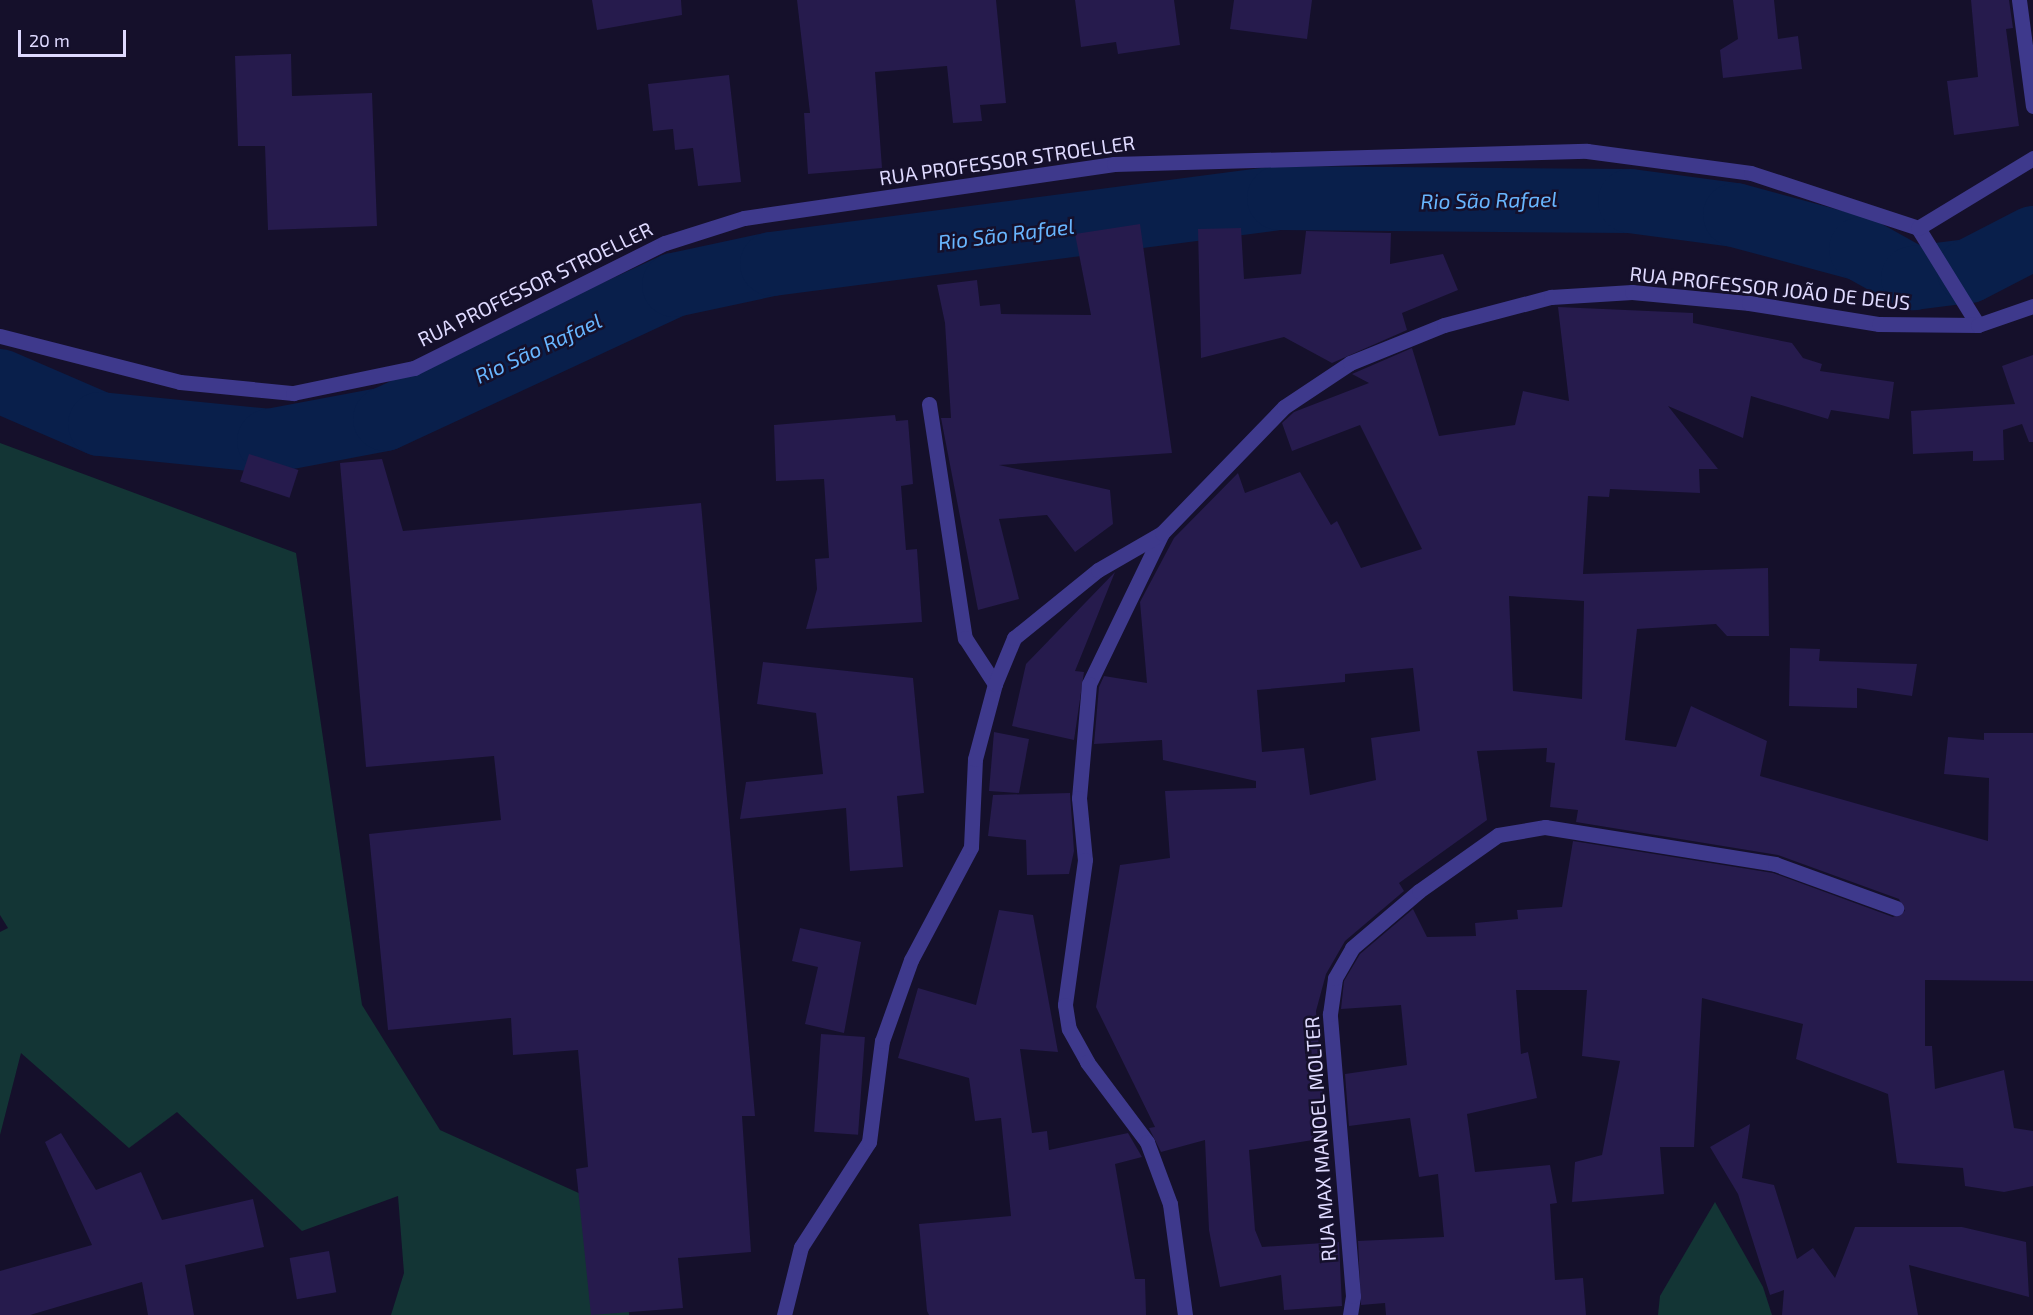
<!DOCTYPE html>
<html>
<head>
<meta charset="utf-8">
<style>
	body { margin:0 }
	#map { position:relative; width:2033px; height:1315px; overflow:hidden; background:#15102b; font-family:"Exo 2",sans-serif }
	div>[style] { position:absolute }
	.green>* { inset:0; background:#133535 }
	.river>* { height:64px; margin:-32px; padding:0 32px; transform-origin:32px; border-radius:32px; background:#091f4b }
	.building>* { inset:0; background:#261b4d; transform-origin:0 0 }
	.minor>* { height:15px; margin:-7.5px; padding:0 7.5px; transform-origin:7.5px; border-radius:7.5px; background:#3e398c }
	span { translate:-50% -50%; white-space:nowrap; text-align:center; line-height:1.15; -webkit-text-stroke:5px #15102b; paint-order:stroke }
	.street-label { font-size:20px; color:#dfdaff }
	.water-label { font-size:21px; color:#68b6ff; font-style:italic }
	.scale { position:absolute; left:18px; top:30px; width:108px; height:27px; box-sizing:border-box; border:3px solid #dfdaff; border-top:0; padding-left:8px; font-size:18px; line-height:21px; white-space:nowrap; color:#dfdaff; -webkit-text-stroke:4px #15102b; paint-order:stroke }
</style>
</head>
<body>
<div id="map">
	<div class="green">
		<div style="clip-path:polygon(0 443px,296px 553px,362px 1005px,440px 1130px,625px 1214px,629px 1315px,391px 1315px,404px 1273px,398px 1196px,302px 1231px,177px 1112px,129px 1148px,21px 1053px,0 1135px,0 932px,8px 928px,0 915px)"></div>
		<div style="clip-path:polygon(1715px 1202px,1763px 1287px,1772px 1315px,1658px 1315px,1660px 1296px)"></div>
	</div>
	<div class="river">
		<div style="left:0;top:381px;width:109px;rotate:23.3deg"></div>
		<div style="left:100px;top:424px;width:170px;rotate:5.7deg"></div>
		<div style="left:269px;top:441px;width:118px;rotate:-10.7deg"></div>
		<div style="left:385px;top:419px;width:319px;rotate:-24.9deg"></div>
		<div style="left:674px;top:285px;width:100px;rotate:-12.1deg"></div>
		<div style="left:772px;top:264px;width:511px;rotate:-7.42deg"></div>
		<div style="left:1279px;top:198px;width:351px;rotate:0.5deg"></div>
		<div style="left:1630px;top:201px;width:106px;rotate:7.6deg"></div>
		<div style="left:1735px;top:215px;width:131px;rotate:15.1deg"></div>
		<div style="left:1861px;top:249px;width:60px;rotate:29.1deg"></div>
		<div style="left:1913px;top:278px;width:56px;rotate:-7.1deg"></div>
		<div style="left:1969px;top:271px;width:72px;rotate:-27.3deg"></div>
	</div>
	<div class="building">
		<div style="clip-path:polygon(592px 0,681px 0,682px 15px,597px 30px)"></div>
		<div style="clip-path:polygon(797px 0,996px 0,1006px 103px,980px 105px,982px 121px,953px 123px,947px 66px,875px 72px,882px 168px,808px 174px,804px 113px,810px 113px)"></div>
		<div style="clip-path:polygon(1075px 0,1174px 0,1180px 45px,1118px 54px,1116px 42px,1081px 47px)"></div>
		<div style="clip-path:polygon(1234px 0,1312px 0,1307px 39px,1230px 29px)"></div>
		<div style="clip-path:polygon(1733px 0,1774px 0,1778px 39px,1798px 36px,1802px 69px,1723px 78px,1720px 50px,1738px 39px)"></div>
		<div style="clip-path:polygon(1971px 0,2009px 0,2013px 28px,2006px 29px,2019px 126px,1954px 135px,1947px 81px,1978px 77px)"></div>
		<div style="clip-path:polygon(291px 54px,292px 96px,372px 93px,377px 226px,268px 230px,265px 146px,238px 146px,235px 56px)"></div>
		<div style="clip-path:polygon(729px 75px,741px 182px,698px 186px,693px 148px,675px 150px,673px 129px,653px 131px,648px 84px)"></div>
		<div style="clip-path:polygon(1140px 224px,1172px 453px,999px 465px,1110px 490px,1113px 524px,1075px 552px,1047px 515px,999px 519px,1019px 599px,978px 610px,941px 418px,951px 418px,945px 323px,937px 285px,977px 280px,980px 306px,1000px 304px,1001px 314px,1091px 315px,1075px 234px)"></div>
		<div style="clip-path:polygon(1241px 228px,1244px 279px,1301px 274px,1306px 231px,1391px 233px,1390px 264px,1443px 254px,1458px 290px,1402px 313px,1407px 330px,1332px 363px,1284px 337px,1201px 358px,1198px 229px)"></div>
		<div style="clip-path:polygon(evenodd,1558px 307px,1693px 313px,1693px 323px,1792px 343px,1803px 358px,1822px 364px,1820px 371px,1894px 382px,1889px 419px,1831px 410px,1828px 419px,1751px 396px,1743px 438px,1668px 406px,1718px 469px,1699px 469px,1700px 493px,1610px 489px,1609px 497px,1588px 496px,1583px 574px,1768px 568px,1769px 636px,1727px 636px,1716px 624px,1637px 629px,1625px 740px,1676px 747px,1691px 706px,1767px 741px,1760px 776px,1988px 841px,1989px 778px,1944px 774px,1948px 737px,1984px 740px,1984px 733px,2033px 733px,2033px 981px,1925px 980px,1925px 1046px,1932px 1046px,1935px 1089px,2004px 1070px,2014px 1128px,2033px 1131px,2033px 1186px,2004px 1192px,1965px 1186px,1963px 1168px,1897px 1163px,1888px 1094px,1796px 1059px,1803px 1024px,1702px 998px,1694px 1147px,1660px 1147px,1664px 1194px,1572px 1202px,1575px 1162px,1602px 1155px,1620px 1061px,1582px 1056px,1587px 990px,1516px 990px,1521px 1054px,1528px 1052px,1537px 1098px,1467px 1114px,1475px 1172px,1550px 1165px,1557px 1203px,1550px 1204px,1555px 1280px,1583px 1278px,1586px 1315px,1386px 1315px,1385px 1303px,1361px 1305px,1358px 1241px,1444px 1237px,1438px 1174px,1419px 1177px,1410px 1118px,1349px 1126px,1345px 1074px,1407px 1065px,1401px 1005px,1341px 1009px,1344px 981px,1360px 954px,1413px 909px,1427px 937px,1476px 936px,1475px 923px,1518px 919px,1517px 910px,1562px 907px,1573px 841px,1773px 873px,1893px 917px,1905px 911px,1899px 899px,1778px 855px,1576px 822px,1578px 810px,1550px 807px,1555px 763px,1546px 762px,1547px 748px,1477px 751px,1487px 820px,1399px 883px,1404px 891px,1345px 941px,1326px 974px,1316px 1011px,1326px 1138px,1249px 1150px,1255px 1230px,1262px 1247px,1339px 1242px,1342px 1306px,1284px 1310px,1281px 1275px,1220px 1287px,1209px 1230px,1205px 1140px,1161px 1152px,1149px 1128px,1155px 1127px,1096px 1007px,1120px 865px,1170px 858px,1165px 791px,1256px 788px,1256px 781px,1163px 760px,1162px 740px,1094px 744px,1099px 687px,1104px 676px,1147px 683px,1140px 602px,1174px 538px,1238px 473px,1245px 493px,1300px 472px,1331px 525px,1337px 521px,1361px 568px,1422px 549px,1360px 425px,1292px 451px,1282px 423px,1294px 412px,1369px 383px,1352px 374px,1412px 348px,1439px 436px,1515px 425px,1523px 391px,1569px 401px,1558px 307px,1509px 596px,1584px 601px,1582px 699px,1513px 691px,1509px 596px,1558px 307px,1413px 668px,1420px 731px,1371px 738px,1376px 780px,1310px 795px,1304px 748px,1262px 752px,1257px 690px,1345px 682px,1345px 674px,1413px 668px)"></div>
		<div style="clip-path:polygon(2033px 355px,2033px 442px,2029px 442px,2022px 424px,2003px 430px,2004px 460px,1973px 461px,1973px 451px,1913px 454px,1911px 411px,2015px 404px,2002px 366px)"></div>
		<div style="clip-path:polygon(895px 415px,896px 421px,908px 420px,913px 484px,901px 486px,906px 550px,917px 549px,922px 622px,806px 629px,817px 589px,815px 559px,829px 558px,824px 479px,776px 481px,774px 425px)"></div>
		<div style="left:249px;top:454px;width:52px;height:29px;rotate:18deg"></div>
		<div style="clip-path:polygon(382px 459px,403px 531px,701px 503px,755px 1116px,742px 1116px,751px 1252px,678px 1258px,683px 1308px,591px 1315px,576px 1169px,588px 1167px,578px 1050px,513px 1055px,511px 1018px,388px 1030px,369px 834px,501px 820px,494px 756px,366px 767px,340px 463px)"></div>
		<div style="clip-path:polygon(1115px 572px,1075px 671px,1084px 672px,1074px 740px,1012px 726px,1026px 664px)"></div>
		<div style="clip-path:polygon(1790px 648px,1820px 649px,1819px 661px,1917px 664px,1912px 696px,1857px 688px,1857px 708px,1789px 706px)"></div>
		<div style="clip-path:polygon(763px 662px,913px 678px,924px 793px,897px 796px,903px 867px,850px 871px,846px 808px,740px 819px,746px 782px,823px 774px,816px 713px,757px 704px)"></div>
		<div style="clip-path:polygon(994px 732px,1029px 739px,1019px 793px,989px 791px)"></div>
		<div style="clip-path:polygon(1070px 793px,1074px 851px,1069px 874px,1027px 875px,1026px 840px,988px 836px,993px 795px)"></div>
		<div style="clip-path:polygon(999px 910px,1033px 915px,1058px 1052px,1020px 1049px,1032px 1133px,1047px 1131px,1049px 1150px,1128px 1133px,1142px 1157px,1115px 1164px,1135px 1279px,1145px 1279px,1146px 1315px,929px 1315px,927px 1311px,919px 1224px,1011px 1216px,1001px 1118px,975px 1121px,969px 1078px,898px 1058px,918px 988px,976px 1005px)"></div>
		<div style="clip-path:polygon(800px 928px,861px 942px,844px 1033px,805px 1024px,818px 967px,792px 961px)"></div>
		<div style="left:821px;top:1034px;width:44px;height:98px;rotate:4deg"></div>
		<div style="clip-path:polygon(1750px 1124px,1742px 1178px,1774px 1185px,1797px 1259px,1813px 1248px,1835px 1278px,1855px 1227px,1962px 1227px,2026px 1242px,2029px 1297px,1909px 1265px,1918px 1315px,1782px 1315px,1784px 1290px,1770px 1295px,1738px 1194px,1710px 1147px)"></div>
		<div style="clip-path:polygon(61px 1133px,96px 1190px,141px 1172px,162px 1220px,253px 1199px,264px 1247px,185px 1265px,194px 1315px,148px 1315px,142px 1282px,30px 1315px,0 1315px,0 1271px,92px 1245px,45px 1142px)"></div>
		<div style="left:329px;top:1251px;width:42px;height:40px;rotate:80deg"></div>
	</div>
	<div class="minor">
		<div style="left:2019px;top:0;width:107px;rotate:82.5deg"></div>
		<div style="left:1918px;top:228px;width:114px;rotate:58.3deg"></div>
		<div style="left:0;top:336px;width:186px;rotate:14.3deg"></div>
		<div style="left:180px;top:382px;width:114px;rotate:5.6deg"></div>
		<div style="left:293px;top:393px;width:124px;rotate:-11.7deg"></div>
		<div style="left:414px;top:368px;width:280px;rotate:-26.5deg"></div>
		<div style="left:665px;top:243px;width:83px;rotate:-17.6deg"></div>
		<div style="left:744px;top:218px;width:374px;rotate:-8.3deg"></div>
		<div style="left:1114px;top:164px;width:473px;rotate:-1.6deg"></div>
		<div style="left:1587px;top:151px;width:165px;rotate:7.6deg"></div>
		<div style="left:1751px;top:173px;width:176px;rotate:18.2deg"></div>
		<div style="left:1918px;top:228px;width:135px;rotate:-31.3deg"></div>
		<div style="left:929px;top:404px;width:237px;rotate:81.3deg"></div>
		<div style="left:965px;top:638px;width:55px;rotate:56.9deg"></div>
		<div style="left:1162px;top:533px;width:168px;rotate:115.8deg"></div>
		<div style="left:1089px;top:684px;width:114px;rotate:95deg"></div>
		<div style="left:1079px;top:798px;width:62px;rotate:84.5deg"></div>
		<div style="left:1085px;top:860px;width:146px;rotate:97.9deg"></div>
		<div style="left:1065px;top:1005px;width:24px;rotate:81deg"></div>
		<div style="left:1069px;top:1029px;width:38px;rotate:61deg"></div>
		<div style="left:1087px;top:1062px;width:100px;rotate:53.1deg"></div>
		<div style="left:1147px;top:1142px;width:66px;rotate:69.6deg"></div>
		<div style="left:1170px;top:1204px;width:112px;rotate:82.3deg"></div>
		<div style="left:784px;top:1315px;width:70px;rotate:-76deg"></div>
		<div style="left:801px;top:1247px;width:125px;rotate:-57.1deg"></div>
		<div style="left:869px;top:1142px;width:102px;rotate:-82.7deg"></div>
		<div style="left:882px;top:1041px;width:86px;rotate:-70.3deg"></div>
		<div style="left:911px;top:960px;width:128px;rotate:-62deg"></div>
		<div style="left:971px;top:847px;width:88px;rotate:-87.4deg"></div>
		<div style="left:975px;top:759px;width:78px;rotate:-75.1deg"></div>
		<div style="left:995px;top:684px;width:50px;rotate:-67.6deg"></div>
		<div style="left:1014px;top:638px;width:108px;rotate:-39deg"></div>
		<div style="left:1098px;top:570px;width:74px;rotate:-30deg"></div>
		<div style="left:1162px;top:533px;width:175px;rotate:-45.9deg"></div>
		<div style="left:1284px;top:407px;width:79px;rotate:-33.7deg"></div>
		<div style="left:1350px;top:363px;width:101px;rotate:-22deg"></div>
		<div style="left:1444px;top:325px;width:111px;rotate:-14.7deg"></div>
		<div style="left:1551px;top:297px;width:81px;rotate:-3.5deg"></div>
		<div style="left:1632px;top:292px;width:118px;rotate:5.4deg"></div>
		<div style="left:1749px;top:303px;width:132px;rotate:9.2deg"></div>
		<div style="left:1879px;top:324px;width:99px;rotate:0.6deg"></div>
		<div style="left:1978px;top:325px;width:58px;rotate:-19.1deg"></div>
		<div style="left:1350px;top:1315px;width:19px;rotate:-81deg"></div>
		<div style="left:1353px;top:1296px;width:283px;rotate:-94.7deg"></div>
		<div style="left:1330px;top:1014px;width:36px;rotate:-82deg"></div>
		<div style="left:1335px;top:978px;width:34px;rotate:-60deg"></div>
		<div style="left:1352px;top:948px;width:88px;rotate:-40.4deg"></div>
		<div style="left:1419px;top:891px;width:97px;rotate:-35.3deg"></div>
		<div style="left:1498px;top:835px;width:48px;rotate:-9.7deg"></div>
		<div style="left:1545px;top:827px;width:233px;rotate:9.1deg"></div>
		<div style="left:1775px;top:864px;width:129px;rotate:20deg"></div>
	</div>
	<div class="street-label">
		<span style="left:1007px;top:160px;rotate:-8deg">RUA PROFESSOR STROELLER</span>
		<span style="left:535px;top:284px;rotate:-26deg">RUA PROFESSOR STROELLER</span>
		<span style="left:1770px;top:288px;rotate:6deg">RUA PROFESSOR JOÃO DE DEUS</span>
		<span style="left:1320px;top:1139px;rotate:-94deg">RUA MAX MANOEL MOLTER</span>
	</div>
	<div class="water-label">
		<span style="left:1489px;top:200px;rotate:-1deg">Rio São Rafael</span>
		<span style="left:1006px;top:234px;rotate:-7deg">Rio São Rafael</span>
		<span style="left:538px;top:348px;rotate:-25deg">Rio São Rafael</span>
	</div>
	<div class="scale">20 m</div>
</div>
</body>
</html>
